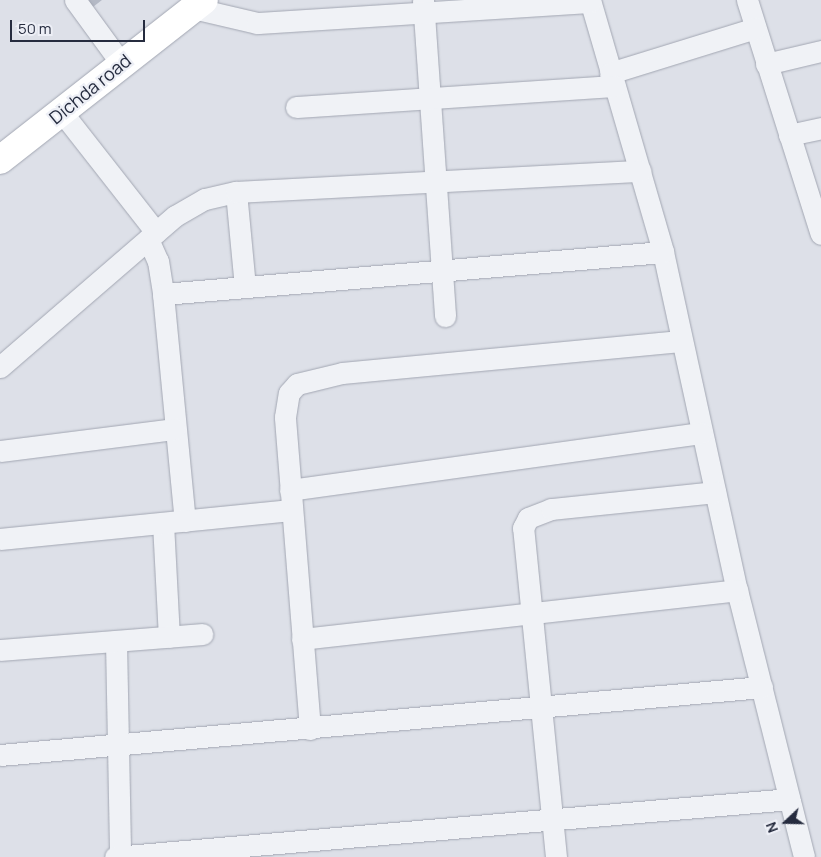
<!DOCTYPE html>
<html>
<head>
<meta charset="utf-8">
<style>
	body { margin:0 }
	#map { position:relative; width:821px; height:857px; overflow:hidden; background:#dde0e8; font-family:Manrope,sans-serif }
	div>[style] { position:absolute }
	.building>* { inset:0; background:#b4b9c5 }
	.roads { filter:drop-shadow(0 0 1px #a2a6b2) drop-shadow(0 0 1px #a2a6b2) }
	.minor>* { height:21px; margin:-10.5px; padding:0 10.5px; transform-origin:10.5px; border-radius:10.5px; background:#f0f2f6 }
	.secondary>* { height:28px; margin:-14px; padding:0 14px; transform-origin:14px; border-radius:14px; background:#fff }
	span { translate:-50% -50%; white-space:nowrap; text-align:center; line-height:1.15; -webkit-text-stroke:4.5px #edeff6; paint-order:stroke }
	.street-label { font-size:18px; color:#262c3f }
	.north { position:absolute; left:761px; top:797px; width:50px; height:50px; -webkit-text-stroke:4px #edeff6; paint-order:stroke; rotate:249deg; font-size:14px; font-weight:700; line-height:20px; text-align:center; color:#262c3f }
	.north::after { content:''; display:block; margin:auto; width:18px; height:22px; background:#262c3f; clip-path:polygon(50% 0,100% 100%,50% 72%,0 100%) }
	.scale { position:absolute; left:10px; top:20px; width:135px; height:22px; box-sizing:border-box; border:2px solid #262c3f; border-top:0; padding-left:6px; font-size:15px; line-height:18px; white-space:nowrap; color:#262c3f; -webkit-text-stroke:4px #edeff6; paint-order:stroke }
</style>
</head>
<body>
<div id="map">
	<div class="building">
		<div style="clip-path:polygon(82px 0,102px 0,89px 10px)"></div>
	</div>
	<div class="roads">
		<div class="minor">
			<div style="left:75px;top:0;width:78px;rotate:53.9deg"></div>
			<div style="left:423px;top:0;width:317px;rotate:86deg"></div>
			<div style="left:590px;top:0;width:262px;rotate:73.8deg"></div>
			<div style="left:663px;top:252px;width:346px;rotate:77.7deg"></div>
			<div style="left:737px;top:590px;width:275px;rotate:75.9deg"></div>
			<div style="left:747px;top:0;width:245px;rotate:72.5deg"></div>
			<div style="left:193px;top:8px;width:66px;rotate:13.2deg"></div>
			<div style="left:257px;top:23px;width:334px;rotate:-3.6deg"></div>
			<div style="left:766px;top:64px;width:57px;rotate:-13.3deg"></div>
			<div style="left:610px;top:73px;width:152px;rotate:-17.2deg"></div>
			<div style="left:296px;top:107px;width:319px;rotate:-3.8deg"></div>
			<div style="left:61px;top:111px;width:154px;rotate:51.9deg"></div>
			<div style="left:789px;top:135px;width:33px;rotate:-12deg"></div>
			<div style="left:236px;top:192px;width:95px;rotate:84.6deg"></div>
			<div style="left:148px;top:239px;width:24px;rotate:66deg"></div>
			<div style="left:158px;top:261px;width:33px;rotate:81deg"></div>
			<div style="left:163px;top:294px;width:228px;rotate:84.5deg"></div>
			<div style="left:163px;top:294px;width:502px;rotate:-4.8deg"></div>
			<div style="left:0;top:367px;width:231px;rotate:-40.8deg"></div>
			<div style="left:175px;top:216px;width:34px;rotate:-30deg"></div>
			<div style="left:205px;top:199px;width:32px;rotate:-13deg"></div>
			<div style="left:236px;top:192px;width:405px;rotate:-3deg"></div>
			<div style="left:0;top:451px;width:176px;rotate:-7.2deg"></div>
			<div style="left:290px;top:490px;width:415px;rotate:-7.9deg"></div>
			<div style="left:163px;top:523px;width:114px;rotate:87deg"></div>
			<div style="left:0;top:539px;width:292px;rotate:-5.7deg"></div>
			<div style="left:302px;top:639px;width:438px;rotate:-6.4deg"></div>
			<div style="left:116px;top:641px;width:216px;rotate:88.9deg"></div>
			<div style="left:0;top:650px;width:203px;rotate:-4.5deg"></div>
			<div style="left:310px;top:729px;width:313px;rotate:-94.6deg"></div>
			<div style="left:285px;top:417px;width:24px;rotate:-81deg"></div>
			<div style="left:289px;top:393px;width:12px;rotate:-48deg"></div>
			<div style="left:297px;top:384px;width:46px;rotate:-13.7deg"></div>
			<div style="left:342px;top:373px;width:340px;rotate:-5.4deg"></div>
			<div style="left:0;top:755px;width:765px;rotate:-5.1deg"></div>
			<div style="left:115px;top:857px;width:677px;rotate:-4.91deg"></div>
			<div style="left:556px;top:857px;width:331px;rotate:-95.7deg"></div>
			<div style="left:523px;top:528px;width:11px;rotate:-63deg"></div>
			<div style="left:528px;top:518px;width:25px;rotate:-21deg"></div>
			<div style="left:551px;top:509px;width:165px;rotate:-5.9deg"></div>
		</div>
		<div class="secondary">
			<div style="left:0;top:160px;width:259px;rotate:-38.1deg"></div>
		</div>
	</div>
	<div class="street-label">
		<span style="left:90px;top:89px;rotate:-39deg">Dichda road</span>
	</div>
	<div class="north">N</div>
	<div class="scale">50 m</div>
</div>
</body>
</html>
